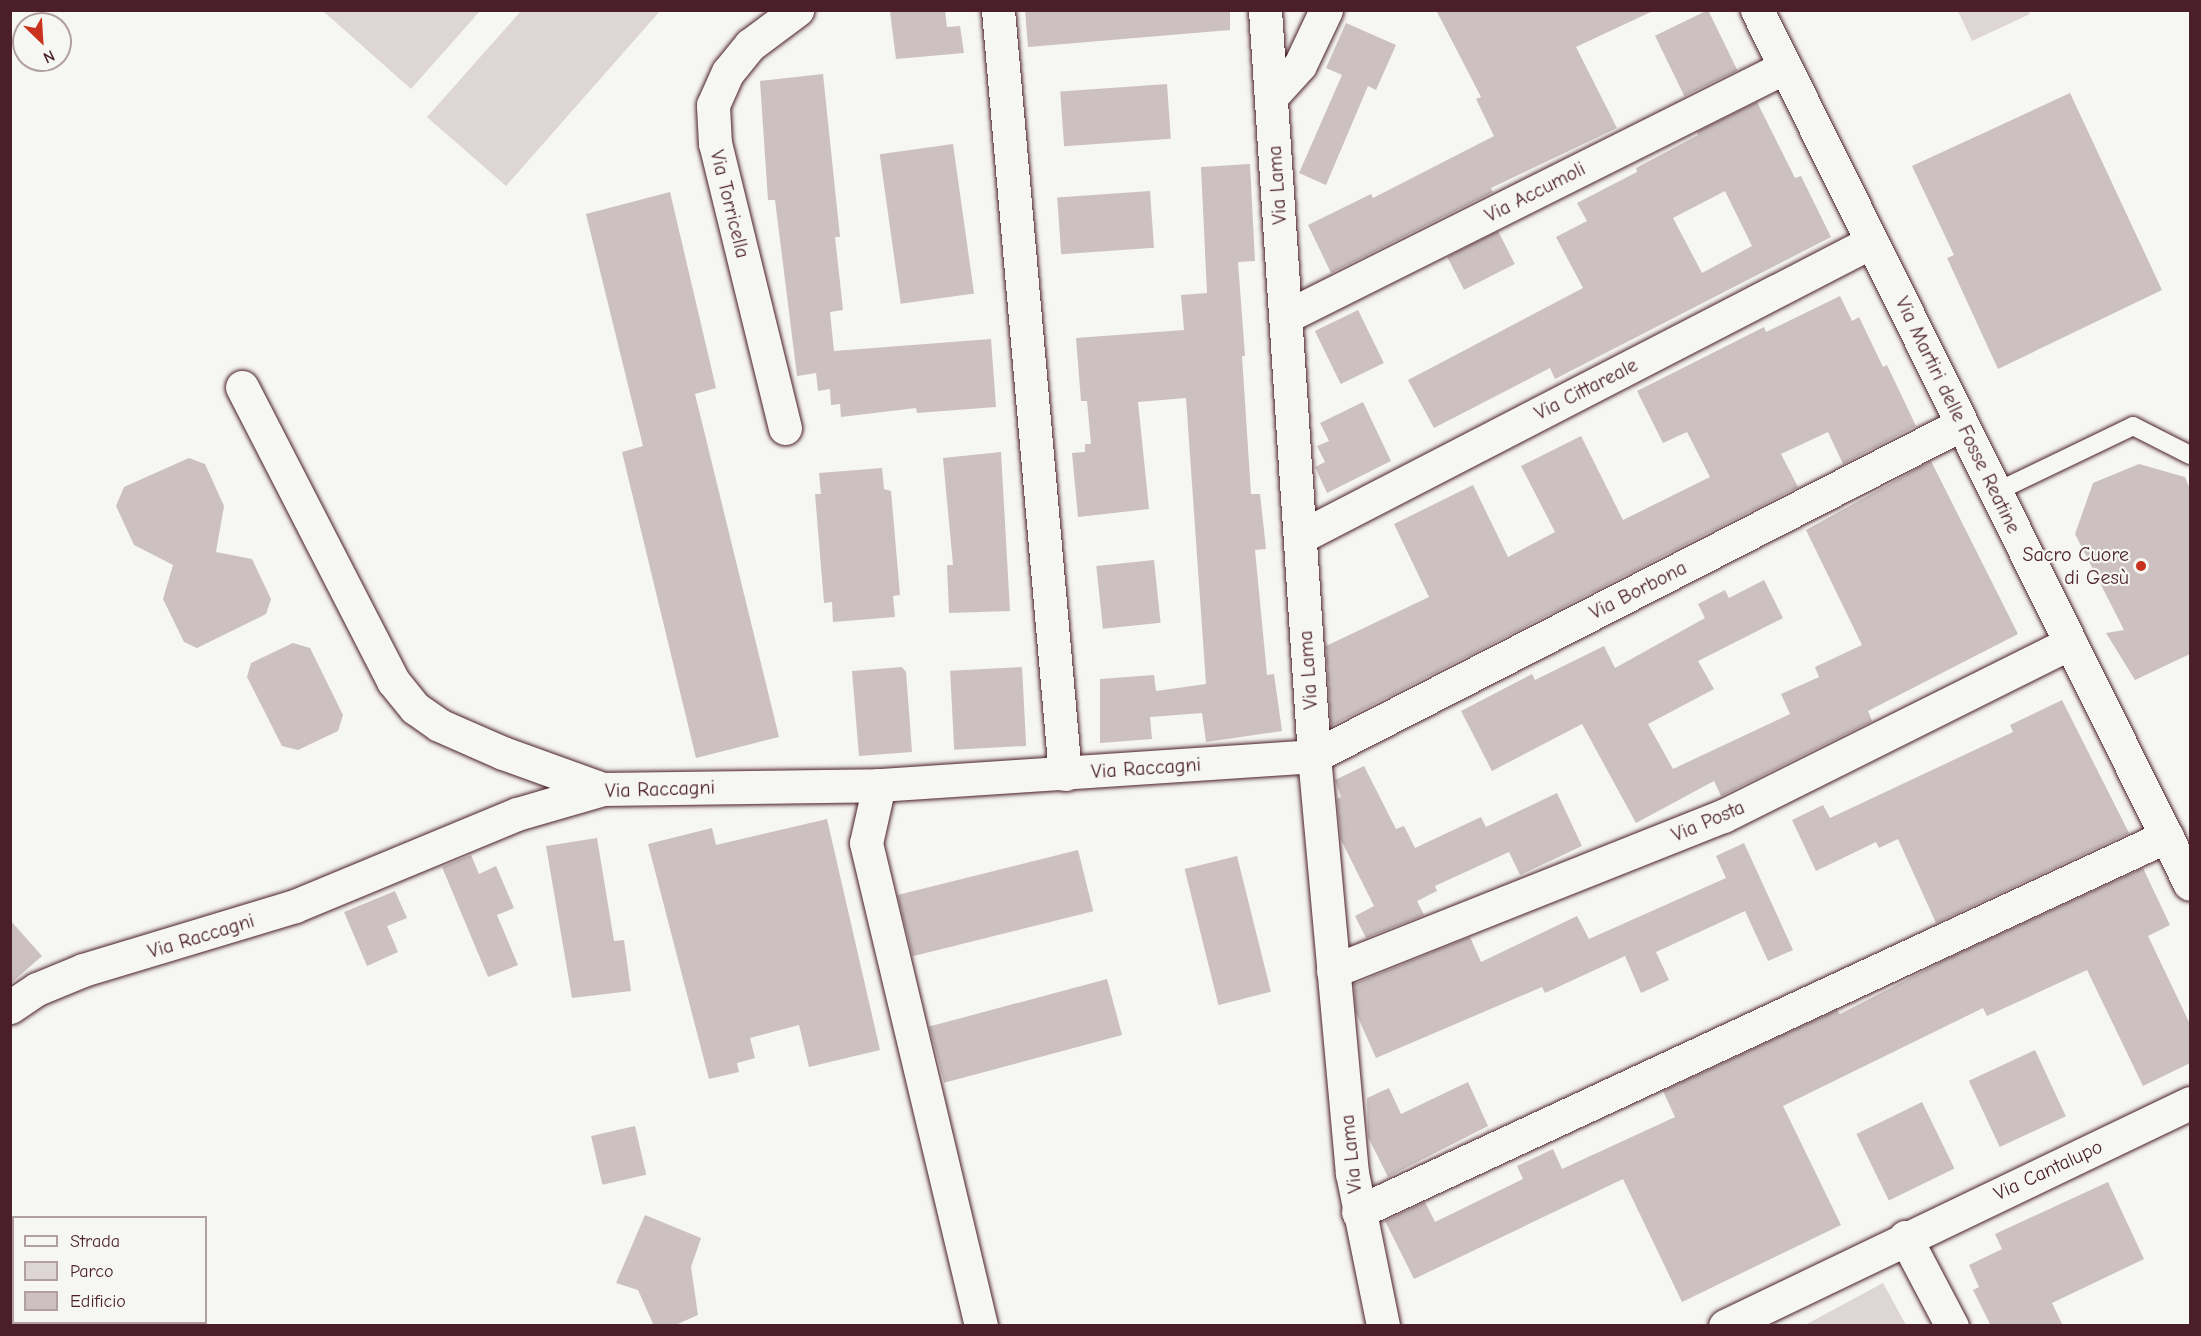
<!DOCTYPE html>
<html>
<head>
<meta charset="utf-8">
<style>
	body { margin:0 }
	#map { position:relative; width:2201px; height:1336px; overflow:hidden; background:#f6f6f2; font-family:"Comic Neue",sans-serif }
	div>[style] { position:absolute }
	.green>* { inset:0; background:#ddd6d5 }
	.building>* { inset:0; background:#ccc1c0; transform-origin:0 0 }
	.roads { filter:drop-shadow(0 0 2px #4a1f2b) drop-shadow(0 0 2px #4a1f2b) }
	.service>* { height:18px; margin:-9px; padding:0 9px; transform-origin:9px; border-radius:9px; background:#f6f6f2 }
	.minor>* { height:33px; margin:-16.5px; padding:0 16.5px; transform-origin:16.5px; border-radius:16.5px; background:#f6f6f2 }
	.secondary>* { height:33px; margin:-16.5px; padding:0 16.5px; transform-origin:16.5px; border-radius:16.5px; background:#f6f6f2 }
	.dots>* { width:16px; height:16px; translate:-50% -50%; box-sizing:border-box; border:3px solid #f6f6f2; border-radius:50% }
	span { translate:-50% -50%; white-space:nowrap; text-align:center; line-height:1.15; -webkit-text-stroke:4.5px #f6f6f2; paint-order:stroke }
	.street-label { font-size:20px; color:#4a1f2b }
	.poi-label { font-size:20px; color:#4a1f2b }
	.right { translate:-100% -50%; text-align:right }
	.frame { position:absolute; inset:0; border:12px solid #4a1f2b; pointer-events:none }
	.legend { position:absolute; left:12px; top:1216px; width:195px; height:108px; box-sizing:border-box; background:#f6f6f2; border:2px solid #b1a0a2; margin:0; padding:8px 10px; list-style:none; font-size:18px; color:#4a1f2b }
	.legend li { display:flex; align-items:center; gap:12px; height:30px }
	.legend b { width:30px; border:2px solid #b1a0a2 }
	.north { position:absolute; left:12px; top:12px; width:60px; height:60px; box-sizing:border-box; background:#f6f6f2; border:2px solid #b1a0a2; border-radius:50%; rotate:155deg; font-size:16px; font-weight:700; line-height:24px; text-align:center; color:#4a1f2b }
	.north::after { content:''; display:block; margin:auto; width:21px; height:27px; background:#c8321e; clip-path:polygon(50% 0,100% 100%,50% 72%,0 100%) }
</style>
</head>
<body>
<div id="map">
	<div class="green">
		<div style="clip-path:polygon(323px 11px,480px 11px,411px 89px)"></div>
		<div style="clip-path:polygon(521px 11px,660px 11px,506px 186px,427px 117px)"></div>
		<div style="clip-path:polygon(1958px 11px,2028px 11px,2030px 14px,1972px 41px)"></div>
		<div style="clip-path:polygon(1883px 1283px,1906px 1325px,1805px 1325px)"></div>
	</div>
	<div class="building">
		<div style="clip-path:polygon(945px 10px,947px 27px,960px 26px,964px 53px,896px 59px,890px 12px)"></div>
		<div style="clip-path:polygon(1025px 10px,1230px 10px,1230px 30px,1028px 47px)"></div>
		<div style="clip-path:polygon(1436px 10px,1655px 10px,1576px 47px,1617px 128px,1491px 188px,1493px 192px,1331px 273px,1308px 225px,1371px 194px,1373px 198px,1494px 136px,1476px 99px,1481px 97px)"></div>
		<div style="left:1708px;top:10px;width:67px;height:59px;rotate:64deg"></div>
		<div style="clip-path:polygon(1346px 23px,1396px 45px,1376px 90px,1368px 86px,1326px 185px,1299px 173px,1342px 75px,1326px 68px)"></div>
		<div style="clip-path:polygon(823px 74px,840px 237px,835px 237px,843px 310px,830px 312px,834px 351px,991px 339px,996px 407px,917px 413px,916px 408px,841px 417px,840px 404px,831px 405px,830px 389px,818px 391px,816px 373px,797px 376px,775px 200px,768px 200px,760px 81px)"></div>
		<div style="left:1167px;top:84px;width:55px;height:107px;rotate:86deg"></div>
		<div style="clip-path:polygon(2070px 93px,2162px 290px,1998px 369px,1947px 258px,1954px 255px,1912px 166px)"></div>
		<div style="clip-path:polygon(evenodd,1757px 102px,1795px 178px,1801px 176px,1831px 237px,1555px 379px,1550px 368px,1434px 428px,1408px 380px,1583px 288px,1556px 237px,1587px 221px,1577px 203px,1637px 172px,1636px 168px,1698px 135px,1697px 132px,1757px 102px,1725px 191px,1752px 246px,1702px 273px,1673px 218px,1725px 191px)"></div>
		<div style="left:953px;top:144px;width:151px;height:74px;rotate:82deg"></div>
		<div style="clip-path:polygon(1250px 164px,1255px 261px,1238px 262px,1245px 356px,1242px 356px,1251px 494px,1260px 494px,1266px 549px,1255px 550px,1267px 675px,1274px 674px,1282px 731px,1206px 742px,1202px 713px,1150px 717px,1152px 739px,1100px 743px,1100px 679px,1154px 675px,1156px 691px,1206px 684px,1186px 398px,1138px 402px,1149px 509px,1078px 517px,1072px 453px,1085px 452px,1085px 444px,1091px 444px,1087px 401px,1081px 401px,1076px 338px,1184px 330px,1181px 295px,1207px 293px,1201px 167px)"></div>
		<div style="left:1150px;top:191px;width:57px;height:93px;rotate:86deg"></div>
		<div style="clip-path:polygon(670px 192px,716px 388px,695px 394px,779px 737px,696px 758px,622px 452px,643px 446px,586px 214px)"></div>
		<div style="left:1498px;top:231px;width:37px;height:57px;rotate:63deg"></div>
		<div style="clip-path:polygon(1840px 296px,1852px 321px,1859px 317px,1883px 367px,1887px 365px,1916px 426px,1843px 464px,1828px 432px,1781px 454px,1798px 487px,1331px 726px,1326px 646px,1429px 597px,1394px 524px,1473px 485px,1508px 557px,1555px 532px,1521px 466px,1581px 436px,1623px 520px,1710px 477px,1687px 432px,1663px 443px,1637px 391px,1764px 327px,1766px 332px)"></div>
		<div style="left:1358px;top:310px;width:59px;height:48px;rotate:64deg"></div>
		<div style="clip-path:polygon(1363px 402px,1391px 461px,1327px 493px,1315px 467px,1325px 462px,1317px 446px,1329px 441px,1320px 423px)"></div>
		<div style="clip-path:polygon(1001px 452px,1010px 611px,949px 613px,947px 565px,953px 565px,943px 458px)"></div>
		<div style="clip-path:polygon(189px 458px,205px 464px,224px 506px,216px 552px,252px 559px,271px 599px,266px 614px,197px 648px,184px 642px,163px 599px,173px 565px,134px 545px,116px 506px,124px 487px)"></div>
		<div style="clip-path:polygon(1931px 461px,2018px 634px,1868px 711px,1872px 721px,1721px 796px,1714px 781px,1636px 823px,1582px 724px,1492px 771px,1461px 711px,1532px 674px,1535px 680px,1604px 646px,1615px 668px,1705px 618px,1698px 604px,1725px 590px,1729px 598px,1764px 580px,1783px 618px,1698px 661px,1714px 689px,1648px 724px,1673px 769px,1790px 714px,1781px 694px,1819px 677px,1815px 667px,1862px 645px,1806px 530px)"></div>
		<div style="clip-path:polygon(2139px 464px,2185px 477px,2190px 489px,2190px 654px,2135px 680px,2106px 633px,2124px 630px,2075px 534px,2093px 483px)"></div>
		<div style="clip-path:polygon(882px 468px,884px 489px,891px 491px,900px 595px,893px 596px,895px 617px,833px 622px,832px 602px,824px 603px,815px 494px,821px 494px,819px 473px)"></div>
		<div style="left:1154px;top:560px;width:63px;height:58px;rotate:84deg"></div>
		<div style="clip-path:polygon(293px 643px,310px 648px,343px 715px,338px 731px,298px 750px,282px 746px,247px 677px,251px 663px)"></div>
		<div style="clip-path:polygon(902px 667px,906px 672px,912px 752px,859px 756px,852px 671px)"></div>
		<div style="left:1022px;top:667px;width:79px;height:72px;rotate:87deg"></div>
		<div style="clip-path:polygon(2062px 700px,2129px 833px,1936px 923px,1898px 839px,1879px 848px,1876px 842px,1816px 871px,1792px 820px,1823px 805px,1830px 818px,2013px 732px,2010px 725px)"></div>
		<div style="clip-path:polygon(1364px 766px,1396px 829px,1404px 826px,1415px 848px,1481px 817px,1486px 827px,1557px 793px,1582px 846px,1520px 875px,1509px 852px,1435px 886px,1437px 891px,1417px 901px,1424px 915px,1366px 938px,1355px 916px,1374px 906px,1341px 840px,1337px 799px,1341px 797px,1335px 780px)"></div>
		<div style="clip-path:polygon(827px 819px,880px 1050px,809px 1067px,799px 1025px,750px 1038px,755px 1058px,737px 1063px,739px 1072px,709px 1079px,648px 844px,712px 828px,716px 845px)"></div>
		<div style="clip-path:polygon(597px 838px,614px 941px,624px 940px,631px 991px,572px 998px,546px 846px)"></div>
		<div style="clip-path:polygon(1744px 843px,1793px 950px,1768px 961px,1745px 911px,1656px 952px,1669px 980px,1641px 993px,1625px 956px,1545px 993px,1542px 987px,1376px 1058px,1356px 1013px,1354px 984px,1470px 937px,1481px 962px,1577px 916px,1589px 939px,1726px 878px,1716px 856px)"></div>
		<div style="left:1078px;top:850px;width:63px;height:186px;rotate:76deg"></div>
		<div style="clip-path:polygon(471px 855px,479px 874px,496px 866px,514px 908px,497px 915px,518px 965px,488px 977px,442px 867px)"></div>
		<div style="left:1237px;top:856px;width:140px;height:54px;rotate:76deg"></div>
		<div style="clip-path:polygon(2143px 868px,2170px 925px,2148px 936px,2190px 1024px,2190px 1063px,2143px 1086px,2087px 970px,1987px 1016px,1983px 1008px,1783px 1106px,1841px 1225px,1682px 1302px,1623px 1179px,1414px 1279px,1385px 1221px,1425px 1202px,1435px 1222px,1523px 1179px,1517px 1166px,1553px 1149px,1562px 1169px,1675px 1117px,1663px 1091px,1837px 1010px,1840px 1014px,1951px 957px)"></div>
		<div style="clip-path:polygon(395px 891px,407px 918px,387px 926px,398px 952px,367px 966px,344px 912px)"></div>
		<div style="clip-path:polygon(10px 920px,42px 956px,10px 984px)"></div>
		<div style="left:1107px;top:979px;width:58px;height:184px;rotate:75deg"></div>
		<div style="left:2035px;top:1050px;width:73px;height:73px;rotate:65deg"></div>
		<div style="clip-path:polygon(1468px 1082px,1488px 1126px,1388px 1177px,1368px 1137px,1367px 1098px,1389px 1088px,1401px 1114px)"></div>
		<div style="left:1922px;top:1102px;width:74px;height:73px;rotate:64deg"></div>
		<div style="left:635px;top:1126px;width:50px;height:45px;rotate:77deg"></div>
		<div style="clip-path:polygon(2108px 1182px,2144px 1259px,2052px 1303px,2063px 1326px,1991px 1326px,1973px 1290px,1979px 1287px,1969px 1265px,2002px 1249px,1995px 1234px)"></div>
		<div style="clip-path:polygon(645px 1215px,701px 1238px,691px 1267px,698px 1315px,673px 1326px,654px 1326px,638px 1290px,616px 1283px)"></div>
	</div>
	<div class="roads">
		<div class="service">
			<div style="left:1996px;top:492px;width:152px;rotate:-25.7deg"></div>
			<div style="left:2133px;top:426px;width:64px;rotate:27deg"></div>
		</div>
		<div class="minor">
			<div style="left:998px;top:10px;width:767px;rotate:84.99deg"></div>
			<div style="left:1271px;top:97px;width:43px;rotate:-47.8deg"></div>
			<div style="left:1300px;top:65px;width:61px;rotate:-64.7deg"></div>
			<div style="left:1285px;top:317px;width:559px;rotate:-26.57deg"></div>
			<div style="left:242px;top:387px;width:331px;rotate:62.8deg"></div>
			<div style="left:393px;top:681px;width:35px;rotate:51deg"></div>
			<div style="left:415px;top:708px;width:29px;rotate:35deg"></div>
			<div style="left:439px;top:725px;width:70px;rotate:23.6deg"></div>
			<div style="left:503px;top:753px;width:106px;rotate:19.8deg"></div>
			<div style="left:785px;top:428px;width:292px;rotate:-103.8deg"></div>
			<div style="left:715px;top:144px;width:39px;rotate:-93deg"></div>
			<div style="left:713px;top:105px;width:36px;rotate:-66deg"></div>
			<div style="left:728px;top:72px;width:35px;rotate:-51deg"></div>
			<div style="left:750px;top:45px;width:59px;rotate:-36.7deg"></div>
			<div style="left:1300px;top:537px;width:643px;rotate:-27.32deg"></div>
			<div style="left:879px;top:785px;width:59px;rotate:102.6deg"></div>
			<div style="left:866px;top:843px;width:497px;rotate:76.6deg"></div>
			<div style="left:1333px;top:971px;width:420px;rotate:-21.7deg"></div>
			<div style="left:1723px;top:816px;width:388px;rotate:-26.5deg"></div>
			<div style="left:10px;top:1007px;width:32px;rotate:-34deg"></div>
			<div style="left:37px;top:989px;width:50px;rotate:-22.4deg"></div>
			<div style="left:83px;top:970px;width:221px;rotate:-16.8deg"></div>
			<div style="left:295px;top:906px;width:240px;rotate:-22.5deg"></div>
			<div style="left:517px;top:814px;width:90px;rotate:-16.2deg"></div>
			<div style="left:603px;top:789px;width:276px;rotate:-0.8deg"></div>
			<div style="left:879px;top:785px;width:436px;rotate:-3.8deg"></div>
			<div style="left:1314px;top:756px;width:728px;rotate:-27.13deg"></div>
			<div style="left:1358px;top:1212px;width:892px;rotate:-24.93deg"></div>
			<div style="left:1905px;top:1237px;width:101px;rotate:62.2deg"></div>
			<div style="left:1725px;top:1326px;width:516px;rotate:-25.62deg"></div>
		</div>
		<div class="secondary">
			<div style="left:1265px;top:10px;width:748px;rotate:86.24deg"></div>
			<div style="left:1314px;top:756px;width:419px;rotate:84.8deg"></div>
			<div style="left:1352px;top:1173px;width:156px;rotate:78.5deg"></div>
			<div style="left:1757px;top:10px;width:975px;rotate:63.65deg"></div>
		</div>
	</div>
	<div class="dots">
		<div style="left:2141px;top:566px;background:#c8321e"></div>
	</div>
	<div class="street-label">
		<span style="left:1277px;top:185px;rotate:-94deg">Via Lama</span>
		<span style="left:1535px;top:192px;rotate:-27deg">Via Accumoli</span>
		<span style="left:730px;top:204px;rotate:76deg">Via Torricella</span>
		<span style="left:1586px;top:389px;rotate:-27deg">Via Cittareale</span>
		<span style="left:1958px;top:415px;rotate:64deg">Via Martiri delle Fosse Reatine</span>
		<span style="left:1638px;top:590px;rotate:-27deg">Via Borbona</span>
		<span style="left:1308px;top:670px;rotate:-94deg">Via Lama</span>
		<span style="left:1146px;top:768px;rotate:-4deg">Via Raccagni</span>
		<span style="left:660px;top:789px;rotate:-2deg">Via Raccagni</span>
		<span style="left:1708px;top:821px;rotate:-23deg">Via Posta</span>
		<span style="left:201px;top:936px;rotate:-17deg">Via Raccagni</span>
		<span style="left:1351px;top:1154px;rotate:-96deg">Via Lama</span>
		<span style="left:2048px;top:1170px;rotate:-25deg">Via Cantalupo</span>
	</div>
	<div class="poi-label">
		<span class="right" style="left:2129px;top:566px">Sacro Cuore<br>di Gesù</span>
	</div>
	<div class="frame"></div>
	<ul class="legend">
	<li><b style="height:8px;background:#f6f6f2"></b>Strada</li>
	<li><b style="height:16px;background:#ddd6d5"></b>Parco</li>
	<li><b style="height:16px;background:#ccc1c0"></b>Edificio</li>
	</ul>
	<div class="north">N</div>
</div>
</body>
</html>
